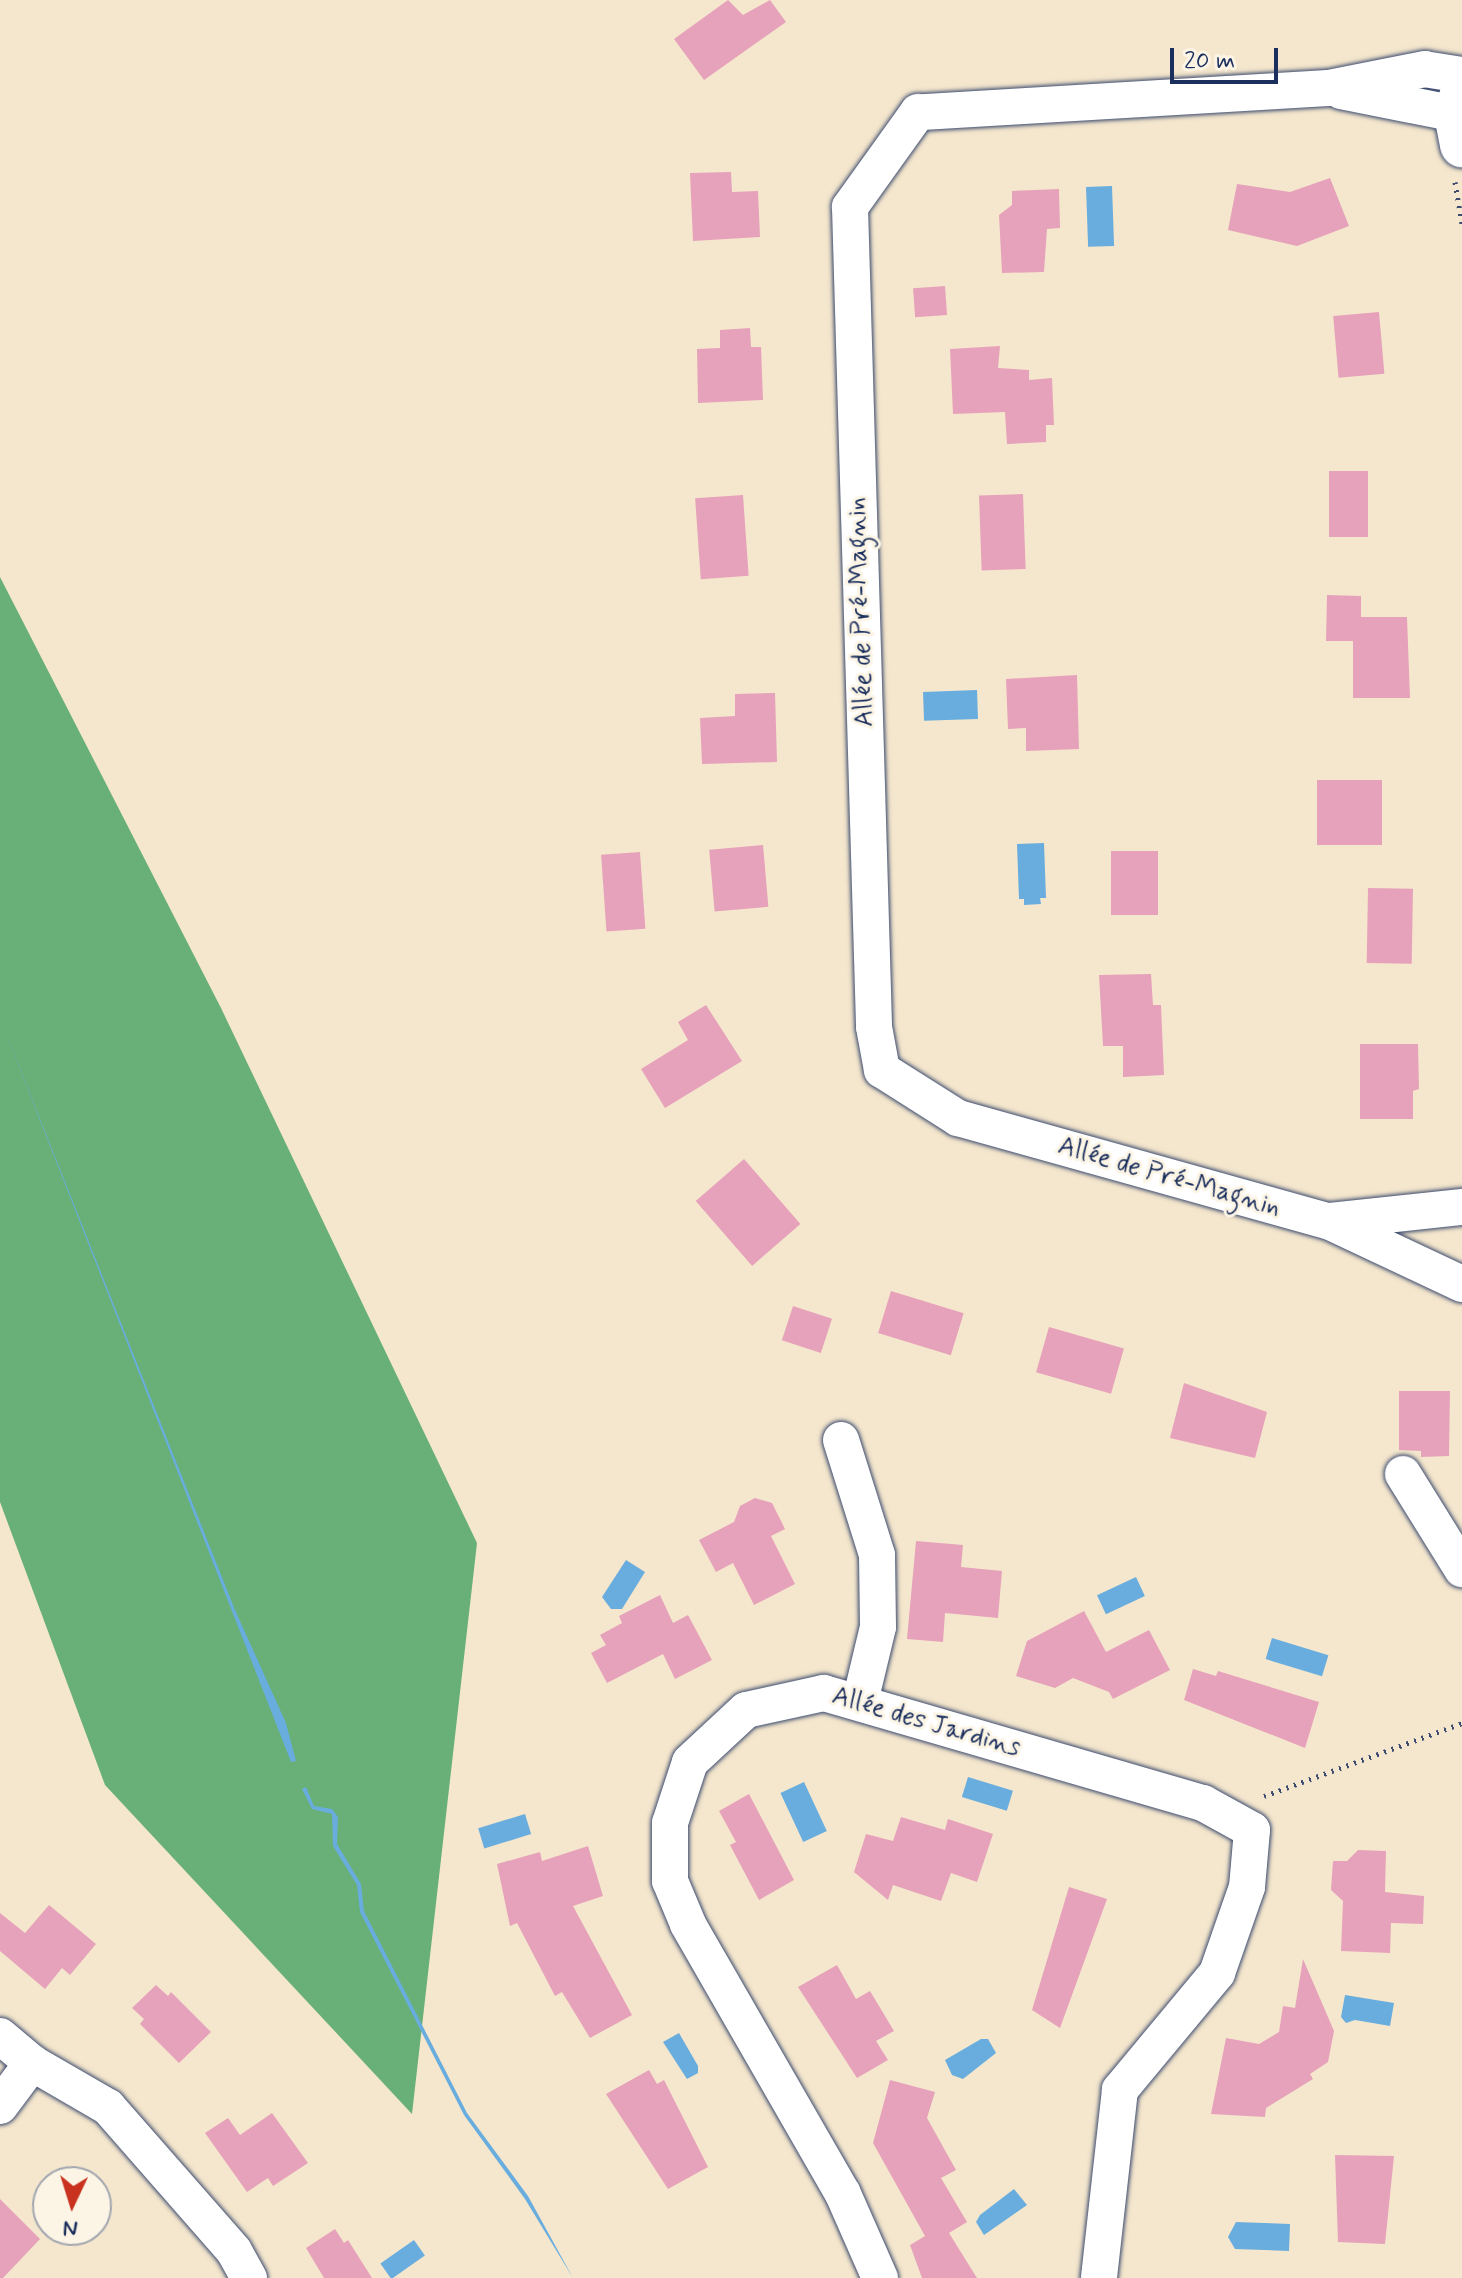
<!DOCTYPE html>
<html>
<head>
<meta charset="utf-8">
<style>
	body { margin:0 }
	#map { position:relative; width:1462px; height:2278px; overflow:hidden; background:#f5e7cd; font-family:Mynerve,sans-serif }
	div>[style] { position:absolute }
	.forest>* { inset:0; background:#68b077 }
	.water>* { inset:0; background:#69adde; transform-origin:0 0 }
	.building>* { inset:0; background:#e6a2ba; transform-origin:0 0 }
	.path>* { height:5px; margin-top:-2.5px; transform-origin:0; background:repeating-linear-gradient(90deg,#3c4b6f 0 2px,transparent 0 8px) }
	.roads { filter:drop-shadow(0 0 2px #3c4b6f) drop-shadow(0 0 2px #3c4b6f) }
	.minor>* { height:36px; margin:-18px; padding:0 18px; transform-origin:18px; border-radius:18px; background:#fff }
	.major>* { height:44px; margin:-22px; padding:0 22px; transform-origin:22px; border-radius:22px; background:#fff }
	span { translate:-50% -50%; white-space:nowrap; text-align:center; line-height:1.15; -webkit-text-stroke:6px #fcf5e5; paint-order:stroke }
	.street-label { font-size:26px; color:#1b2f5e }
	.north { position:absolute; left:32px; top:2166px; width:80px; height:80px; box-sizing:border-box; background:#fcf5e5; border:2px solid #a2a6af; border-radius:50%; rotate:184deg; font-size:22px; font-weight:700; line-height:32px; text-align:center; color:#1b2f5e }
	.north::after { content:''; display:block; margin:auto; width:28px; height:36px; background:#c8321e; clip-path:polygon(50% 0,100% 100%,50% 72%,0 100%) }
	.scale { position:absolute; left:1170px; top:48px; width:108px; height:36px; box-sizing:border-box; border:4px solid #1b2f5e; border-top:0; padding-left:10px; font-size:24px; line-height:28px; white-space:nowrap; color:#1b2f5e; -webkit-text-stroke:6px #fcf5e5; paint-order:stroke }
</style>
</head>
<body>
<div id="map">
	<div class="forest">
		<div style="clip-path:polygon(0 577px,221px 1008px,477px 1543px,412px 2114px,105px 1785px,0 1502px)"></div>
	</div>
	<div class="water">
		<div style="left:1112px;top:186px;width:60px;height:26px;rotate:88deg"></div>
		<div style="left:977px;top:690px;width:29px;height:54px;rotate:88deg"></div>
		<div style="clip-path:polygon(1044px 843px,1046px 898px,1040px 898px,1041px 904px,1024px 905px,1024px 899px,1019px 899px,1017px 844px)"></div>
		<div style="clip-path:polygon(0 1018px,235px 1610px,286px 1723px,296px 1761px,291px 1762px)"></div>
		<div style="clip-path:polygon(626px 1560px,645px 1572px,622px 1609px,611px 1609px,602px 1597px)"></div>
		<div style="left:1136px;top:1577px;width:21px;height:43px;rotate:65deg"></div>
		<div style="left:1272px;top:1638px;width:59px;height:22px;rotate:17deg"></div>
		<div style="left:968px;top:1777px;width:47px;height:21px;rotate:17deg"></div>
		<div style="left:804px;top:1782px;width:54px;height:26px;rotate:65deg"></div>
		<div style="clip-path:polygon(306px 1787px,314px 1806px,332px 1809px,338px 1817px,337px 1844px,361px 1884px,364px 1911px,467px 2113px,528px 2196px,573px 2278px,525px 2199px,464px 2115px,360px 1912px,357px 1885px,333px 1846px,332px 1814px,312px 1809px,302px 1789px)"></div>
		<div style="left:525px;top:1814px;width:21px;height:49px;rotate:73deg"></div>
		<div style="clip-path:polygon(1345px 1995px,1394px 2003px,1390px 2026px,1355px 2020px,1346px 2023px,1341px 2017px)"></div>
		<div style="clip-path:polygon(679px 2033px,698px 2066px,698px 2073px,687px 2079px,663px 2042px)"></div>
		<div style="clip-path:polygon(981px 2039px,988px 2039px,996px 2053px,963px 2079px,952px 2075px,945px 2060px)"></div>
		<div style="clip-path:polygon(1014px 2189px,1027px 2205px,984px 2235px,976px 2222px,980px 2215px)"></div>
		<div style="clip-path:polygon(1236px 2222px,1290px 2224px,1289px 2251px,1235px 2249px,1228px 2237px)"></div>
		<div style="left:414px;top:2240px;width:19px;height:41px;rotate:55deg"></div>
	</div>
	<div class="building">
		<div style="clip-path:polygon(728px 0,743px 15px,770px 0,786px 22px,704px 80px,674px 39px)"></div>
		<div style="clip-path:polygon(731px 172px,732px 192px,758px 191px,760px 237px,693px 241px,690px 173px)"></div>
		<div style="clip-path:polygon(1330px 178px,1349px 226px,1297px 246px,1228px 230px,1237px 184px,1290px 192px)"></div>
		<div style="clip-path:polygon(1059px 189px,1060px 228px,1047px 229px,1044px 272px,1002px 273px,999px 215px,1012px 205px,1012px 191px)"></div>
		<div style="left:945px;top:286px;width:29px;height:32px;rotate:86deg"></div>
		<div style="left:1379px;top:312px;width:62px;height:46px;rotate:85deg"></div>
		<div style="clip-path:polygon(750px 328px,751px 347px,761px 347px,763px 400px,698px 403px,697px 349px,720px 348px,720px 330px)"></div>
		<div style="clip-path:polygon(1000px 346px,998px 368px,1029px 370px,1029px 380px,1052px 378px,1054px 425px,1046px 425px,1046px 442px,1007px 444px,1005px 412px,953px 414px,950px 349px)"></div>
		<div style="left:1329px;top:471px;width:39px;height:66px"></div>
		<div style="left:1023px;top:494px;width:75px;height:44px;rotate:88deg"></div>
		<div style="left:743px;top:495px;width:81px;height:48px;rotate:86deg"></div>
		<div style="clip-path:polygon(1327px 595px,1361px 596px,1361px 617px,1407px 617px,1410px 698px,1353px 698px,1353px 641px,1326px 641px)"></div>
		<div style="clip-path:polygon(1077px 675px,1079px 749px,1026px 751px,1026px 728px,1008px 729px,1006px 679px)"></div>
		<div style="clip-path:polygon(775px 693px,777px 762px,702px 764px,700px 718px,735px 716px,735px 694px)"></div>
		<div style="left:1317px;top:780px;width:65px;height:65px"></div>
		<div style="left:763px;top:845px;width:62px;height:54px;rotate:85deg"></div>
		<div style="left:1111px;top:851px;width:47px;height:64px"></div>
		<div style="left:640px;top:852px;width:77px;height:39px;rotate:86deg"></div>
		<div style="left:1368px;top:888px;width:45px;height:75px;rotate:1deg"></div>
		<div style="clip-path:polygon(1151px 974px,1153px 1005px,1161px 1005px,1164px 1075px,1123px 1077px,1123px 1046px,1103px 1046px,1099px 975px)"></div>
		<div style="clip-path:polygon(706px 1005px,742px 1061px,665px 1108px,641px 1069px,688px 1040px,678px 1022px)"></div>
		<div style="clip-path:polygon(1360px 1044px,1418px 1044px,1419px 1089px,1413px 1091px,1413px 1119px,1360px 1119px)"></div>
		<div style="left:744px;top:1159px;width:86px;height:64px;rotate:49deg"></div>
		<div style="left:891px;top:1291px;width:76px;height:44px;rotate:17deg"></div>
		<div style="left:793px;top:1306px;width:41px;height:36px;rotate:18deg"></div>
		<div style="left:1049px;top:1327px;width:78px;height:47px;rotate:16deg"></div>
		<div style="clip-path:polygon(1184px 1383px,1267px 1412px,1255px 1458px,1170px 1438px)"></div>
		<div style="clip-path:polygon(1399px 1391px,1450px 1391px,1449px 1456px,1421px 1457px,1421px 1451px,1399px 1450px)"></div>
		<div style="clip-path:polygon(755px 1498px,772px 1503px,785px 1529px,771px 1536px,795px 1584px,754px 1605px,733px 1563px,716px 1572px,699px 1540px,734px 1522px,740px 1506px)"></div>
		<div style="clip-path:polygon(916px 1541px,963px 1545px,961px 1567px,1002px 1571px,998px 1618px,945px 1613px,943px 1642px,907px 1639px)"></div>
		<div style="clip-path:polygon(660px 1595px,673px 1623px,688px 1615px,712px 1660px,675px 1679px,663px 1654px,607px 1683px,591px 1653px,606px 1645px,600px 1635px,622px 1623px,619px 1616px)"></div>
		<div style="clip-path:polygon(1084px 1611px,1106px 1652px,1149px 1630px,1170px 1670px,1113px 1699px,1109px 1692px,1073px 1678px,1055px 1688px,1016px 1676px,1027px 1641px)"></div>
		<div style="clip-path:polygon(1193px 1669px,1216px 1676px,1218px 1671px,1319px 1702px,1305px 1748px,1184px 1700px)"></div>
		<div style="clip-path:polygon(749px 1794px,794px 1880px,759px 1900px,730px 1845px,736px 1842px,719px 1811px)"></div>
		<div style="clip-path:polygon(901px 1817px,945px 1830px,948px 1819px,993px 1834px,977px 1882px,951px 1873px,941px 1901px,893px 1885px,888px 1900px,854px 1872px,866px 1834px,893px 1841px)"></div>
		<div style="clip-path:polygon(588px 1846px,603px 1896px,573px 1906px,632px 2015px,590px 2038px,562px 1992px,555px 1996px,517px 1923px,510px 1926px,497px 1864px,540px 1852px,542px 1861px)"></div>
		<div style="clip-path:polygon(1358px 1850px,1386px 1851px,1385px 1892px,1424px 1896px,1423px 1924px,1391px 1923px,1390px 1953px,1341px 1951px,1343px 1901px,1331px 1890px,1333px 1861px,1347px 1861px)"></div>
		<div style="clip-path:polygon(1069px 1887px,1107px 1899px,1060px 2028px,1032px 2010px)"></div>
		<div style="clip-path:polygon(49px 1905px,96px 1944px,70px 1975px,62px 1968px,45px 1989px,0 1951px,0 1913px,25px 1933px)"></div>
		<div style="clip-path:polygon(1303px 1959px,1334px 2031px,1328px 2062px,1310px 2074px,1313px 2079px,1266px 2108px,1265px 2117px,1211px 2114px,1226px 2038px,1259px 2044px,1279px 2032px,1283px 2006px,1295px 2008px)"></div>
		<div style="clip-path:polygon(837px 1965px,856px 1999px,870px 1991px,894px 2031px,876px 2041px,888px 2060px,857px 2078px,798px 1987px)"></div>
		<div style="clip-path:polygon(156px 1985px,168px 1996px,171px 1992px,211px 2032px,179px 2063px,140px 2024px,144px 2019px,132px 2008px)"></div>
		<div style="clip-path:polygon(649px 2070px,657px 2084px,664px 2080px,708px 2167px,668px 2189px,606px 2094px)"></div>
		<div style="clip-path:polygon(890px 2080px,935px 2092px,927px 2118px,956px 2170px,941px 2178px,967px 2222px,949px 2233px,977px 2278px,922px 2278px,910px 2245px,925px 2236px,873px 2143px)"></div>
		<div style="clip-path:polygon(272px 2113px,308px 2163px,273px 2186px,268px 2178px,247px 2192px,205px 2133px,228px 2118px,240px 2135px)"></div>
		<div style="clip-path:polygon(1335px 2155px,1394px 2156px,1385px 2244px,1338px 2242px)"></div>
		<div style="clip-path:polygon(0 2199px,40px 2239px,3px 2278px,0 2278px)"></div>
		<div style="clip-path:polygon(335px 2229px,344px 2243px,348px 2240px,372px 2278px,324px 2278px,306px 2248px)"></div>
	</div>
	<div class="path">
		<div style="left:1455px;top:182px;width:43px;rotate:80.5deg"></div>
		<div style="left:1264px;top:1796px;width:211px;rotate:-20.2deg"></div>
	</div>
	<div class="roads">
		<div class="minor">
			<div style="left:1462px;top:75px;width:37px;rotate:-171deg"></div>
			<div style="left:1425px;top:69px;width:99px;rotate:168.9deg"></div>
			<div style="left:1328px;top:88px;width:411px;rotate:176.6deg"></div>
			<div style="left:918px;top:112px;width:117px;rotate:125.6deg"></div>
			<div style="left:850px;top:207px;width:820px;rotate:88.32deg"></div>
			<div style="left:874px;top:1027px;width:44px;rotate:79.5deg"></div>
			<div style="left:882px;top:1070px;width:90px;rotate:32.3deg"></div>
			<div style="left:958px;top:1118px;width:384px;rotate:15.6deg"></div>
			<div style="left:1328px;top:1221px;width:148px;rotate:25.2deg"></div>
			<div style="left:1341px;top:91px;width:117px;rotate:11.3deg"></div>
			<div style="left:1330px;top:1221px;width:133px;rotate:-6.1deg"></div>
			<div style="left:841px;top:1440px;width:121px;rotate:72.6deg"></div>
			<div style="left:877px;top:1555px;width:72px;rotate:89.2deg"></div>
			<div style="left:878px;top:1627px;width:77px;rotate:103.5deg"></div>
			<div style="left:1403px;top:1474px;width:112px;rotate:58.2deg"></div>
			<div style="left:0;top:2036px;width:42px;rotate:40.2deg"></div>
			<div style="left:32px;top:2063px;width:88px;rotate:30.1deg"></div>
			<div style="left:108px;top:2107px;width:191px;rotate:48.8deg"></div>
			<div style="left:234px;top:2251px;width:31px;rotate:61deg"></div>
			<div style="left:0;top:2106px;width:54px;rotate:-53.3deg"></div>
			<div style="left:880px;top:2278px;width:92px;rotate:-113.8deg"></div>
			<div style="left:843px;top:2194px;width:311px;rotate:-119.9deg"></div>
			<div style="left:688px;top:1924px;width:47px;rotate:-112.7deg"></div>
			<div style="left:670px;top:1881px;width:58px;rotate:-90deg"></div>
			<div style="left:670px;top:1823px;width:64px;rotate:-71.8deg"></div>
			<div style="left:690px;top:1762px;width:76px;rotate:-42.9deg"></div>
			<div style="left:746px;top:1710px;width:80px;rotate:-12.3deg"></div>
			<div style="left:824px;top:1693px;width:395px;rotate:16.2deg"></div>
			<div style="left:1203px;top:1803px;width:56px;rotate:28.9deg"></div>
			<div style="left:1252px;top:1830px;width:57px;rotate:95deg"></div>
			<div style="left:1247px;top:1887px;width:91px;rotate:109.2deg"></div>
			<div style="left:1217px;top:1973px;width:152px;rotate:129.7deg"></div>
			<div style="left:1120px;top:2090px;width:189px;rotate:96.4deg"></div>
		</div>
		<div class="major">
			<div style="left:1462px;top:94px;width:21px;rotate:107deg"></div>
			<div style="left:1456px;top:114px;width:32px;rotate:79deg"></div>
		</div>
	</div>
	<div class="street-label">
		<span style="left:862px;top:612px;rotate:-92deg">Allée de Pré-Magnin</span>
		<span style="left:1169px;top:1178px;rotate:16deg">Allée de Pré-Magnin</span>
		<span style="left:926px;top:1723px;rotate:16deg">Allée des Jardins</span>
	</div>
	<div class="north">N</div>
	<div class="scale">20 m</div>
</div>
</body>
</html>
